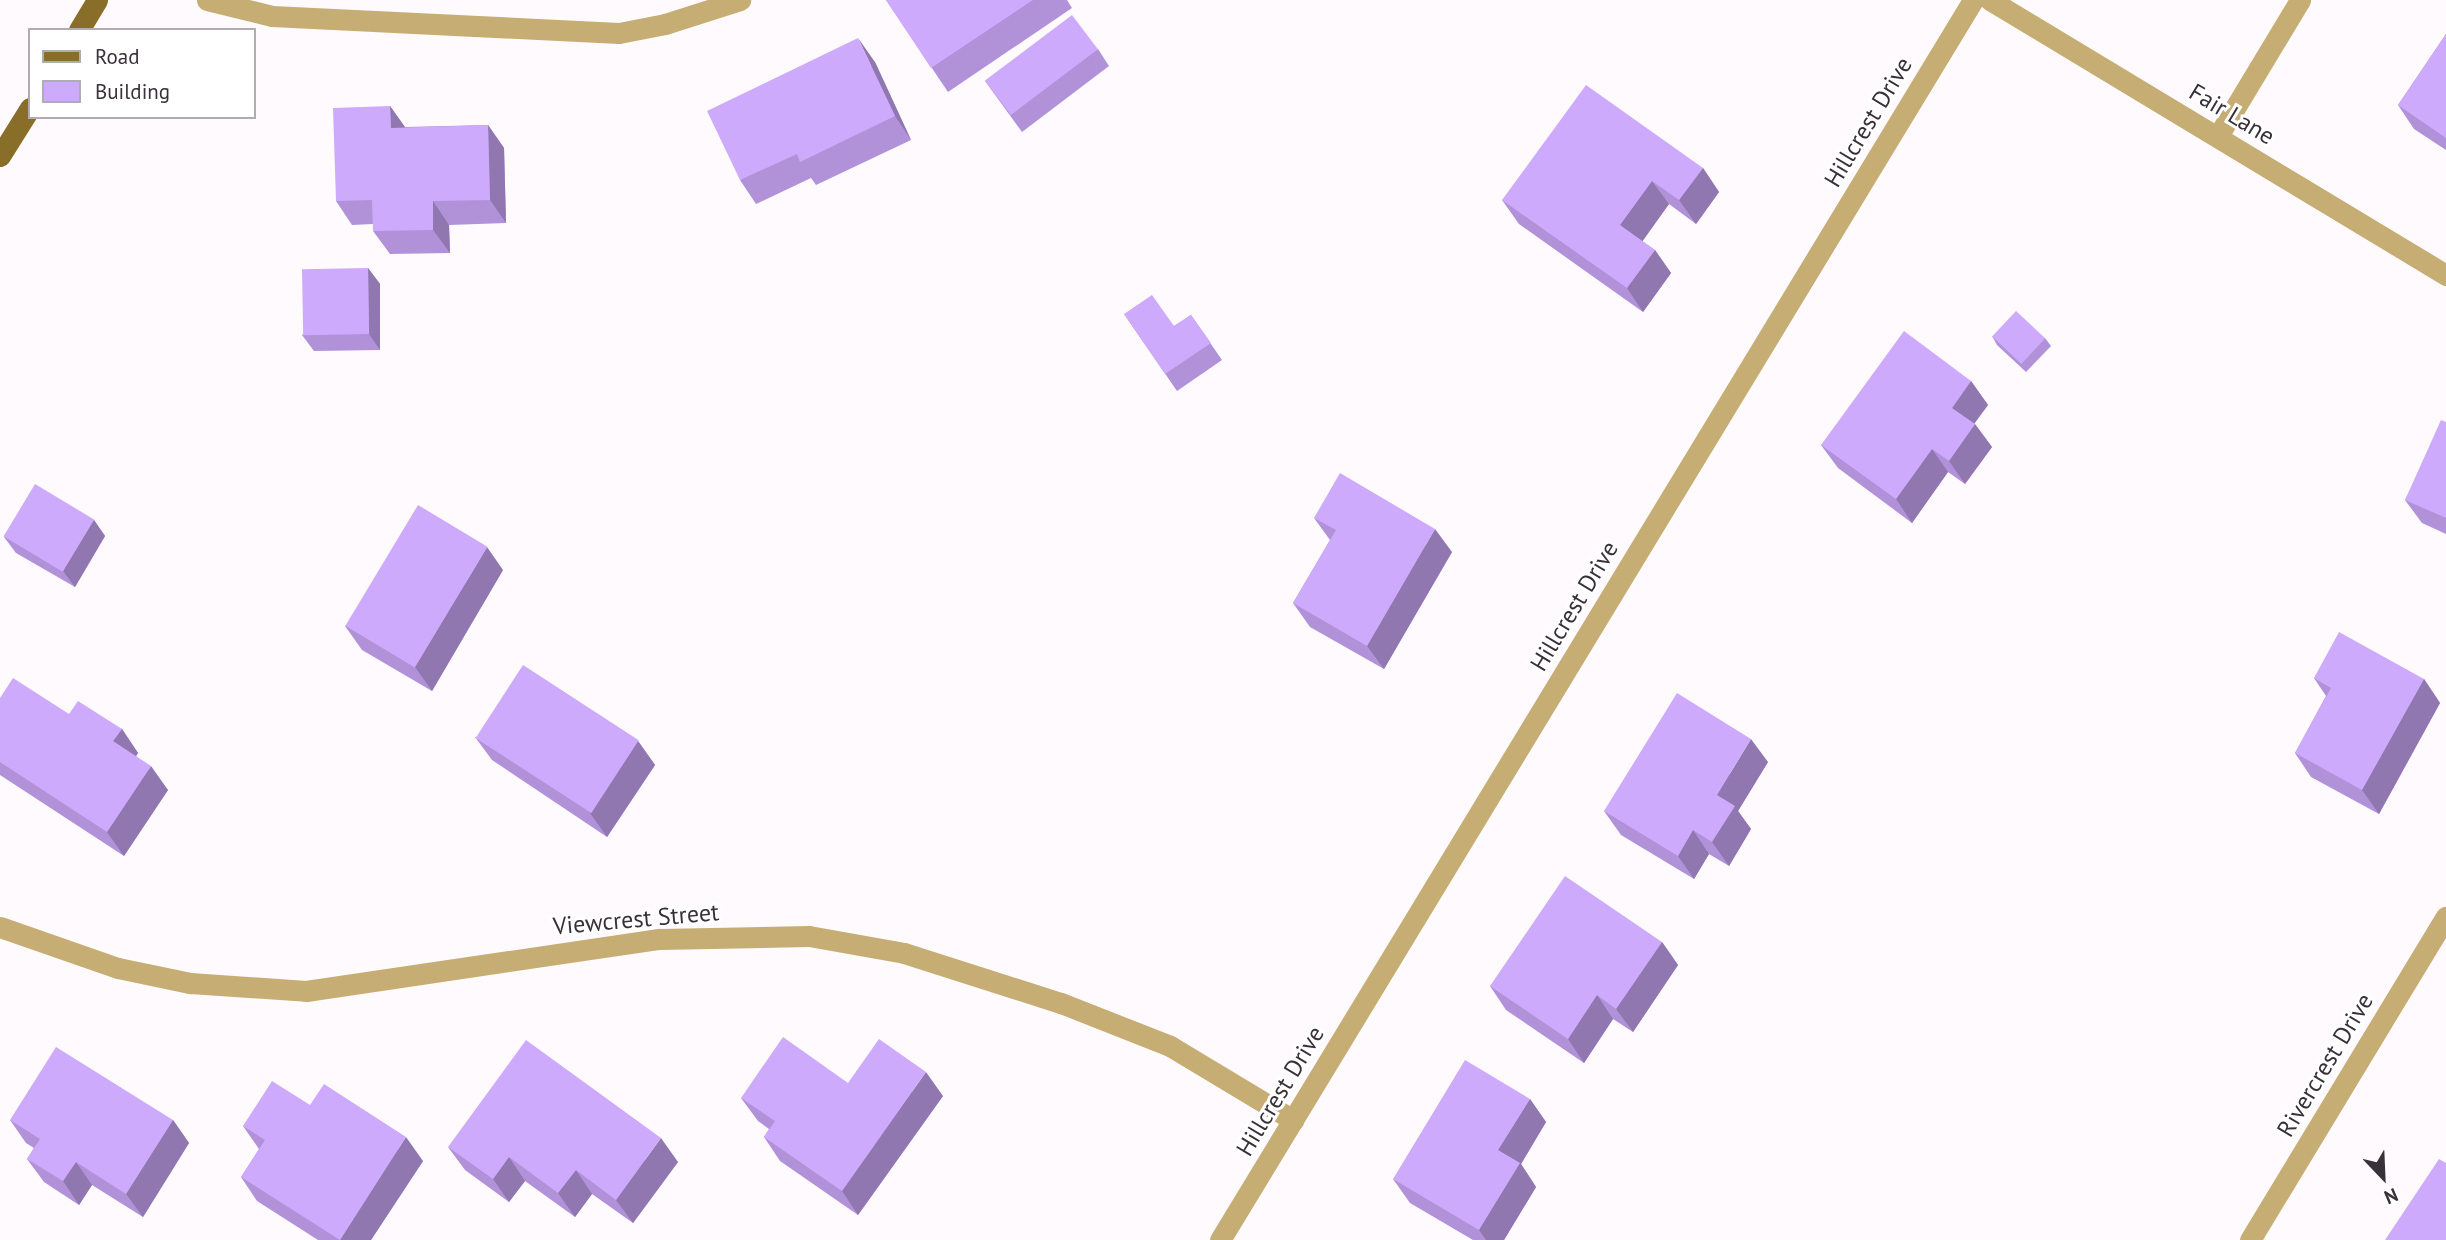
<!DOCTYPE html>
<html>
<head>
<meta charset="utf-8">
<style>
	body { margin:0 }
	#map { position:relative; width:2446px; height:1240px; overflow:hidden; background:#fefafe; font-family:"PT Sans",sans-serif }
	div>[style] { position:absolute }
	.minor>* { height:21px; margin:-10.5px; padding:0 10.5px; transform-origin:10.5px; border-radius:10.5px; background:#c6ad74 }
	.major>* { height:21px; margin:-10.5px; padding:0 10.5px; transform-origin:10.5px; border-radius:10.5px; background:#896e2a }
	.wall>* { inset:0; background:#b192d9 }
	.shaded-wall>* { inset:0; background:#9077b0 }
	.building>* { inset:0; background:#ceaafc; transform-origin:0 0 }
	span { translate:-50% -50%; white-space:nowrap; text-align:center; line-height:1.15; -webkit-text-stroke:6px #fff; paint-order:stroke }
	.street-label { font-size:24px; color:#393139 }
	.legend { position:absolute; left:28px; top:28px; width:228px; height:91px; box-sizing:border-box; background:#fff; border:2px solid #b0adb0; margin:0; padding:9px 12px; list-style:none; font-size:21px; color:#393139 }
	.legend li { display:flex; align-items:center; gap:14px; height:35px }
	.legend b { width:35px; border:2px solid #b0adb0 }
	.north { position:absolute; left:2348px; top:1142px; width:70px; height:70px; -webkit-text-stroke:5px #fff; paint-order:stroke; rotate:157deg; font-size:19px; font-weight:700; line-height:28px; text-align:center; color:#393139 }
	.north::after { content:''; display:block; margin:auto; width:24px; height:32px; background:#393139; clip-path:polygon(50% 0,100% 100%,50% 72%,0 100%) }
</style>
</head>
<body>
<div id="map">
	<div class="minor">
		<div style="left:207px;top:0;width:67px;rotate:13.8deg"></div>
		<div style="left:272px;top:16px;width:347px;rotate:2.8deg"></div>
		<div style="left:619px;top:33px;width:47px;rotate:-11.1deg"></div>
		<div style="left:665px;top:24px;width:79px;rotate:-17.7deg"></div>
		<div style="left:1990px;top:0;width:533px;rotate:31.09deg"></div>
		<div style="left:2218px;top:136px;width:159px;rotate:-58.9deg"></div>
		<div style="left:0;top:927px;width:125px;rotate:19.2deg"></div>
		<div style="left:118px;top:968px;width:74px;rotate:11.8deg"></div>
		<div style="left:190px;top:983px;width:116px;rotate:3.9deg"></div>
		<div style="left:306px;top:991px;width:357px;rotate:-8.4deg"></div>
		<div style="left:659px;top:939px;width:150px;rotate:-1.1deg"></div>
		<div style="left:809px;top:936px;width:97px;rotate:10.1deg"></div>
		<div style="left:904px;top:953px;width:165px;rotate:17.7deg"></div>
		<div style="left:1061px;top:1003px;width:117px;rotate:21.5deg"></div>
		<div style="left:1170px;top:1046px;width:144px;rotate:31deg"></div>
		<div style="left:1220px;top:1240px;width:1451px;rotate:-58.73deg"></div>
		<div style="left:2250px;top:1240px;width:378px;rotate:-58.8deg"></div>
	</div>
	<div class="major">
		<div style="left:79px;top:30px;width:35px;rotate:-59deg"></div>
		<div style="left:0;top:156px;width:57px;rotate:-58deg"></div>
	</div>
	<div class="wall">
		<div style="clip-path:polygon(886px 0,1067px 0,1072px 8px,948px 92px)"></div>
		<div style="clip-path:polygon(2446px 34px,2446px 150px,2414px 129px,2398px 105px)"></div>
		<div style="clip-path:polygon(1098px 49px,1109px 66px,1022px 132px,985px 81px)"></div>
		<div style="clip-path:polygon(875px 62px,911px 140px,816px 185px,811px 178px,756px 204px,740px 180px)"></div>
		<div style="clip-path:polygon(390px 106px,405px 127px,488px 125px,504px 148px,506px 223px,449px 225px,450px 253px,390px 254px,373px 231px,373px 224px,352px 225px,336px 201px)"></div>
		<div style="clip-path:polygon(1703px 168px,1719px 192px,1696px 224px,1669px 204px,1642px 241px,1655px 250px,1671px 273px,1643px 312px,1519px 224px,1502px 200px)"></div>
		<div style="clip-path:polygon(368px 268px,380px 284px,380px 350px,314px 351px,302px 335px)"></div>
		<div style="clip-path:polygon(1124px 314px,1174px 326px,1191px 315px,1222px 360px,1177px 391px)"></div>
		<div style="clip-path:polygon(1992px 336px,2045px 338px,2051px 346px,2026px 372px,1997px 345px)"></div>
		<div style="clip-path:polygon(1971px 381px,1988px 405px,1974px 423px,1992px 447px,1965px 484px,1948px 472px,1912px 523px,1838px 468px,1821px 445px)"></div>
		<div style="clip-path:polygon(2446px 422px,2446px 534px,2422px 523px,2405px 500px)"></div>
		<div style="clip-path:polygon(1314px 518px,1452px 552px,1384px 669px,1310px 627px,1293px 603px,1330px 540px)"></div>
		<div style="clip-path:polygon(94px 520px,105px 536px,75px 587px,16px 553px,4px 537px)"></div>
		<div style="clip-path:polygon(503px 570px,432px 691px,362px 650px,345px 626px)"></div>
		<div style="clip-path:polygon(2314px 678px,2424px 679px,2440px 703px,2379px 814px,2311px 777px,2295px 753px,2326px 696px)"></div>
		<div style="clip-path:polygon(0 698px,69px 714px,122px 729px,138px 753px,136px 756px,168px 790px,124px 856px,0 775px)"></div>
		<div style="clip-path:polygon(475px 737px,638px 741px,655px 765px,607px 837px,492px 760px)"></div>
		<div style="clip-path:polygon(1768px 762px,1738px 811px,1751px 829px,1729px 866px,1709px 854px,1694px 879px,1621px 835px,1604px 811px)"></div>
		<div style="clip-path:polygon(1662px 942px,1678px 965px,1633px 1032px,1613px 1019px,1584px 1063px,1506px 1010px,1490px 986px)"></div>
		<div style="clip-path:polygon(848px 1083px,943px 1096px,858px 1215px,780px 1161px,764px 1137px,769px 1129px,758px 1121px,741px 1098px)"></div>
		<div style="clip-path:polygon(1530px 1099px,1546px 1122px,1521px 1164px,1536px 1187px,1504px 1240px,1473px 1240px,1410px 1203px,1393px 1179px)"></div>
		<div style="clip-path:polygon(310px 1105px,423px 1161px,371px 1240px,318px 1240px,257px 1201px,241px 1177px,259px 1149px,243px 1126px)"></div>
		<div style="clip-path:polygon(10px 1120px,173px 1120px,189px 1143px,143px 1217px,92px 1185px,79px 1205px,44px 1182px,27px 1159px,34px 1148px,26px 1143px)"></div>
		<div style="clip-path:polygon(448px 1147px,678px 1162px,633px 1223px,592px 1194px,575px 1217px,525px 1181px,509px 1202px,465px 1170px)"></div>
	</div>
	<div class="shaded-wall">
		<div style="clip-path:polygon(858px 38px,875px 62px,911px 140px,895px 116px)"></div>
		<div style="clip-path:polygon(390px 106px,407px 130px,391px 128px)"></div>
		<div style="clip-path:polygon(488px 125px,504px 148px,506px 223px,490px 200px)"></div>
		<div style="clip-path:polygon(1703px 168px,1719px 192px,1696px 224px,1679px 200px)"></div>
		<div style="clip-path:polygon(1652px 181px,1669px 204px,1637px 249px,1620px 225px)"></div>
		<div style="clip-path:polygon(433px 201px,449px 225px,450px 253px,433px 230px)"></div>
		<div style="clip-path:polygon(1655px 250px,1671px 273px,1643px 312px,1627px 288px)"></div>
		<div style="clip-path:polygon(368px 268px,380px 284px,380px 350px,369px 334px)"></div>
		<div style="clip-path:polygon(1971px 381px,1988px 405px,1969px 431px,1952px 408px)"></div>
		<div style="clip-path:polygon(1975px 424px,1992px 447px,1965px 484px,1949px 461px)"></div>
		<div style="clip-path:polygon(1932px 449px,1948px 472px,1912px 523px,1896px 499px)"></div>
		<div style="clip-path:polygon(94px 520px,105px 536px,75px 587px,63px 571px)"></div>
		<div style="clip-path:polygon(1435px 529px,1452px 552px,1384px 669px,1367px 646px)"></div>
		<div style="clip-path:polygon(487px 547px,503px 570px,432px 691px,415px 667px)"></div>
		<div style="clip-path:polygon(2424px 679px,2440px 703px,2379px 814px,2362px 790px)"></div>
		<div style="clip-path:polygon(122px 729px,138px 753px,130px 765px,113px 741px)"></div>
		<div style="clip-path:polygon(1751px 739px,1768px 762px,1738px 811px,1751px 829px,1729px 866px,1712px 842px,1717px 795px)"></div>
		<div style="clip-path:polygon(638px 741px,655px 765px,607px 837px,590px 813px)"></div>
		<div style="clip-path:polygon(151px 766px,168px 790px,124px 856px,107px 832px)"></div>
		<div style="clip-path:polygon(1693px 830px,1709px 854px,1694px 879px,1678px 856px)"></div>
		<div style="clip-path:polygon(1662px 942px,1678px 965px,1633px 1032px,1616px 1009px)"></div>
		<div style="clip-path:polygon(1597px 995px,1613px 1019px,1584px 1063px,1568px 1039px)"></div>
		<div style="clip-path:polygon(926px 1072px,943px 1096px,858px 1215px,842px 1191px)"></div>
		<div style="clip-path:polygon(1530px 1099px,1546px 1122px,1521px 1164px,1536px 1187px,1504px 1240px,1486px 1240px,1479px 1230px,1498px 1150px)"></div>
		<div style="clip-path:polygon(173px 1120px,189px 1143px,143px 1217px,126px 1194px)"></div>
		<div style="clip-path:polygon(406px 1137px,423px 1161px,371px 1240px,340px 1240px)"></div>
		<div style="clip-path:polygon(661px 1138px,678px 1162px,633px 1223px,616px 1200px)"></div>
		<div style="clip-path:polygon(509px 1157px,525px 1181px,509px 1202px,493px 1179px)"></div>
		<div style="clip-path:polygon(76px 1162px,92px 1185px,79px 1205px,63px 1181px)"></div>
		<div style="clip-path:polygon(576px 1170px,592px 1194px,575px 1217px,558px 1193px)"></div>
	</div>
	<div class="building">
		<div style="clip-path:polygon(886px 0,1033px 0,931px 68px)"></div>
		<div style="left:1072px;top:15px;width:43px;height:109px;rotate:53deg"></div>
		<div style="clip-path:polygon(2446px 34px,2446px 138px,2398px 105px)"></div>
		<div style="clip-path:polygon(858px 38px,895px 116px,800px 162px,797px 154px,740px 180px,707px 111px)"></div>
		<div style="clip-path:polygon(1586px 85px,1703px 168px,1679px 200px,1652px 181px,1620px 225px,1655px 250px,1627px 288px,1502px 200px)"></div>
		<div style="clip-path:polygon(390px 106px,391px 128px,488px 125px,490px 200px,433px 201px,433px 230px,373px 231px,372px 200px,336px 201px,333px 108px)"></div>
		<div style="left:368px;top:268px;width:66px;height:66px;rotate:89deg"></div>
		<div style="clip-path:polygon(1152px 295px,1174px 326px,1191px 315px,1211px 343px,1165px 374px,1124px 314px)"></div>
		<div style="left:2016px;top:311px;width:40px;height:35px;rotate:43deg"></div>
		<div style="clip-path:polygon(1904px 331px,1971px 381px,1952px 408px,1975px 424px,1949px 461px,1932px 449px,1896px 499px,1821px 445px)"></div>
		<div style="clip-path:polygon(2441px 420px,2446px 422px,2446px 518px,2405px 500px)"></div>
		<div style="clip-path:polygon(1340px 473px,1435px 529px,1367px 646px,1293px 603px,1336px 530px,1314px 518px)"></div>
		<div style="left:35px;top:484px;width:69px;height:61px;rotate:31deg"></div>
		<div style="left:418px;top:505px;width:81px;height:141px;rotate:31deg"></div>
		<div style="clip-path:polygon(2339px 632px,2424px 679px,2362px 790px,2295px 753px,2331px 688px,2314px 678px)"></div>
		<div style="left:523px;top:665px;width:138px;height:87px;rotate:33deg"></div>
		<div style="clip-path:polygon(13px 678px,69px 714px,78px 701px,122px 729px,113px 741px,151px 766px,107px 832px,0 762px,0 698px)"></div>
		<div style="clip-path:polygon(1677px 693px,1751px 739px,1717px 795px,1735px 806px,1712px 842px,1693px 830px,1678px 856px,1604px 811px)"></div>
		<div style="clip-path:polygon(1565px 876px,1662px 942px,1616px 1009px,1597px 995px,1568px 1039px,1490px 986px)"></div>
		<div style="clip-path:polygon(783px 1037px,848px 1083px,879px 1039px,926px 1072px,842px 1191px,764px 1137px,775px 1121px,741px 1098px)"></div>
		<div style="clip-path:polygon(526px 1040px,661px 1138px,616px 1200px,576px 1170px,558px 1193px,509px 1157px,493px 1179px,448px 1147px)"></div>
		<div style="clip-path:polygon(56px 1047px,173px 1120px,126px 1194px,76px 1162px,63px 1181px,27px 1159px,40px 1139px,10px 1120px)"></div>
		<div style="clip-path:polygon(1465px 1060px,1530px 1099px,1498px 1150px,1520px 1163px,1479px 1230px,1393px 1179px)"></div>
		<div style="clip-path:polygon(272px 1081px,310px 1105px,324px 1084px,406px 1137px,340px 1240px,241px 1177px,265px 1140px,243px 1126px)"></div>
		<div style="clip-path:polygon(2439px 1159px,2446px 1163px,2446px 1240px,2385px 1240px)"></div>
	</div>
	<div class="street-label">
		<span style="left:2232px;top:114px;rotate:31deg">Fair Lane</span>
		<span style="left:1868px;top:122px;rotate:-59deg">Hillcrest Drive</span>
		<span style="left:1574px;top:606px;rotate:-59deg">Hillcrest Drive</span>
		<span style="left:636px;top:919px;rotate:-5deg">Viewcrest Street</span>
		<span style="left:2325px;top:1065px;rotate:-59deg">Rivercrest Drive</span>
		<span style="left:1280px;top:1091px;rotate:-59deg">Hillcrest Drive</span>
	</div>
	<ul class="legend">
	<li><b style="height:9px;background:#896e2a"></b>Road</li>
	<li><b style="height:19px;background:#ceaafc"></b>Building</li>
	</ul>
	<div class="north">N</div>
</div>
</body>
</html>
